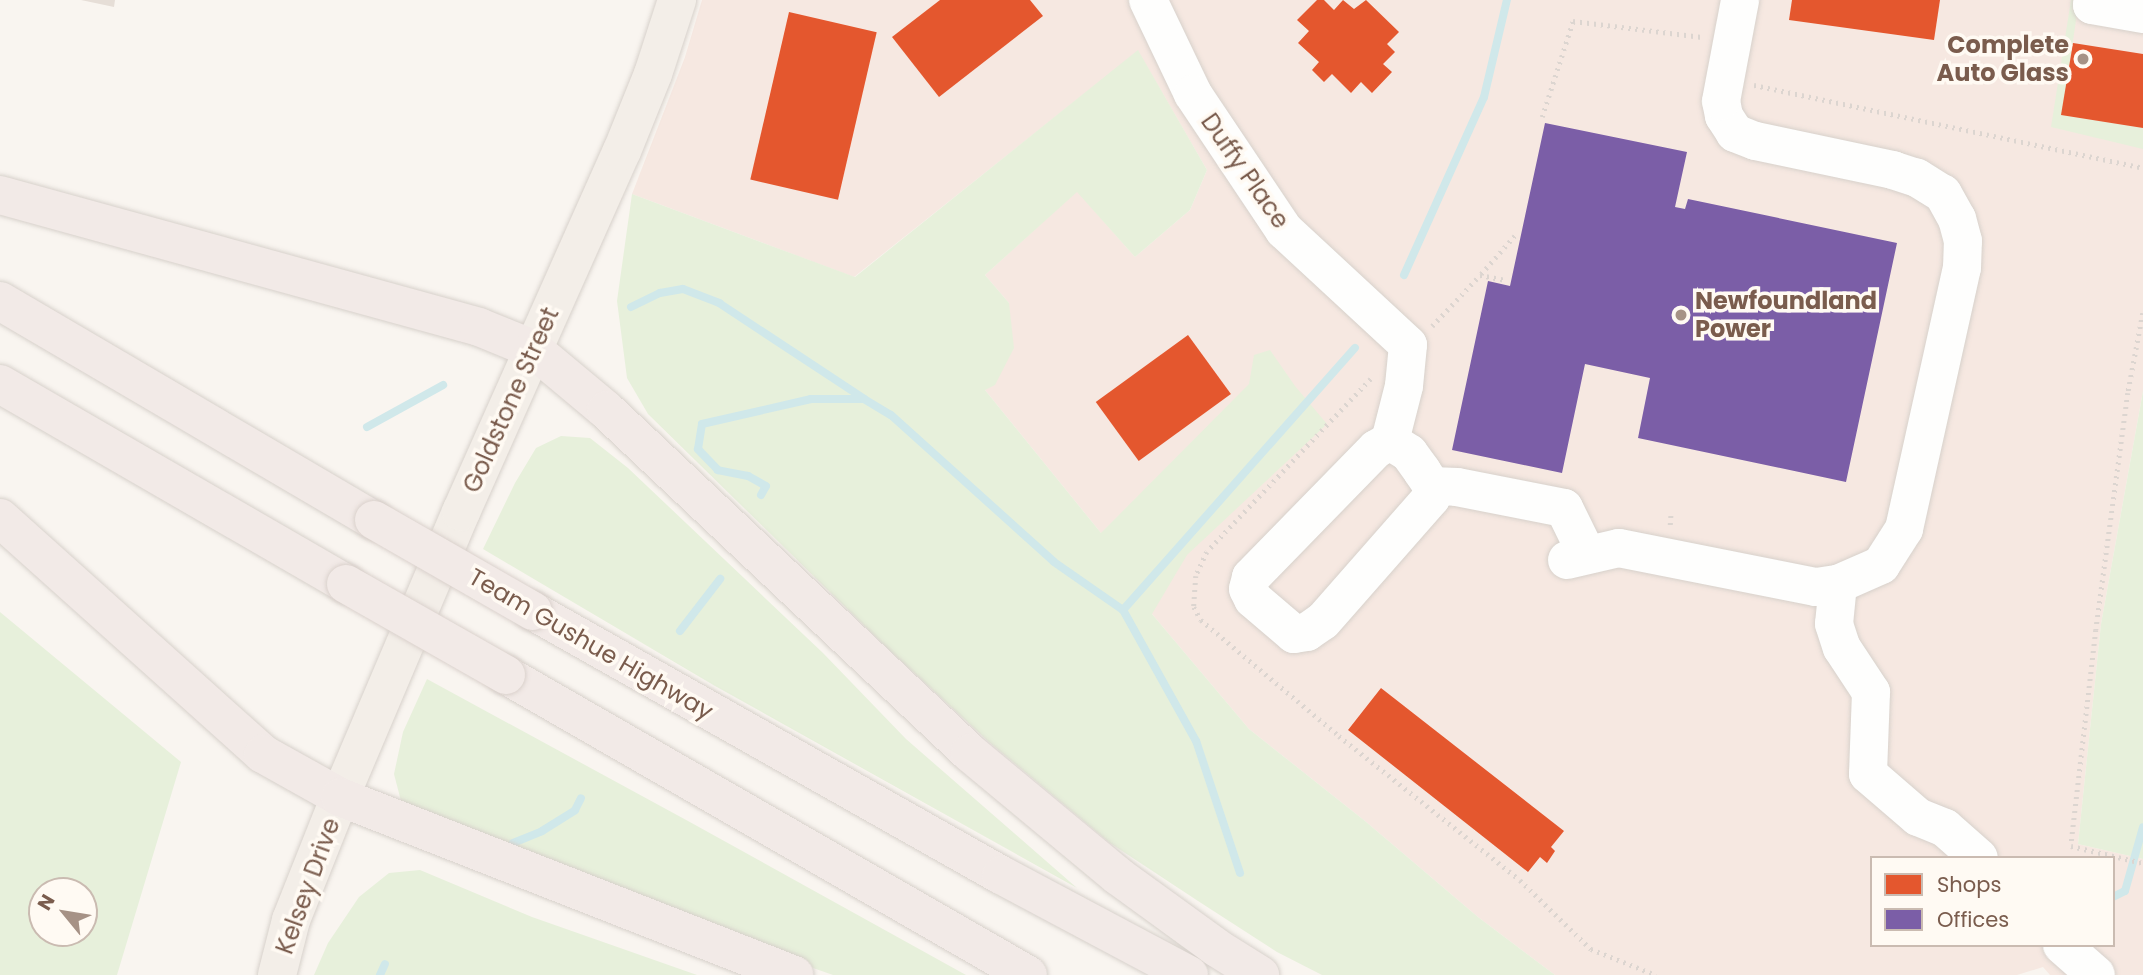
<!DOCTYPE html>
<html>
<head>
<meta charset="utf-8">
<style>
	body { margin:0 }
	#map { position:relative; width:2143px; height:975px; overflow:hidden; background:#f9f5f0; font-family:Poppins,sans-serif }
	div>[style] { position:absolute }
	.commercial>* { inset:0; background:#f6e8e1 }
	.green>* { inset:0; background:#e7f0db }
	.shops>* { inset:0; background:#e4572e; transform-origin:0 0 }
	.offices>* { inset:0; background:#7b5ea7 }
	.stream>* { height:8px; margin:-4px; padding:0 4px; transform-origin:4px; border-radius:4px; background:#d0e8ea }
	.building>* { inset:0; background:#e6ded7 }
	.path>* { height:4.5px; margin-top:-2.25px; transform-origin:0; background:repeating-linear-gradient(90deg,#dcd5d0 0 2px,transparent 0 7px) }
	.roads { filter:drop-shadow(0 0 2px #d7d1cb) drop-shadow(0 0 2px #d7d1cb) }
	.minor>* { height:38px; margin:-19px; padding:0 19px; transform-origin:19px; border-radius:19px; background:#fefefd }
	.major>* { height:38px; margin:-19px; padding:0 19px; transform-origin:19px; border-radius:19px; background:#f3eee8 }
	.highway>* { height:38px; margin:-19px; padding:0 19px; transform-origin:19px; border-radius:19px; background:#f2eae7 }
	.bridges { filter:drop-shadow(0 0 2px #dad1cc) drop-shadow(0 0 2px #dad1cc) }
	.highway-bridge>* { height:38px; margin:-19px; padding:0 19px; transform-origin:19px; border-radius:19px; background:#f2eae7 }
	.dots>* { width:19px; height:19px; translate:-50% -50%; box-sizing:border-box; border:4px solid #fffaf3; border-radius:50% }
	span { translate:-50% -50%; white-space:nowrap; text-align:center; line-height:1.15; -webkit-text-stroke:7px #fffaf3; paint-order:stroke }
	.poi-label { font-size:24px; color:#7a5c4d; font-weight:700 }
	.right { translate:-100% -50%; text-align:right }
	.left { translate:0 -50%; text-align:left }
	.street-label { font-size:24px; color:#7a5c4d }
	.legend { position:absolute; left:1870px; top:856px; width:245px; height:91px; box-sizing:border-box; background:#fffaf3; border:2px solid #cabbb1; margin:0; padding:9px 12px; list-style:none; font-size:21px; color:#7a5c4d }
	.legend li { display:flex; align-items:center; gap:14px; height:35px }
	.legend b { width:35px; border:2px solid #cabbb1 }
	.north { position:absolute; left:28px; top:877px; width:70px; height:70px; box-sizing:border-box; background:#fffaf3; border:2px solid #cabbb1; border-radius:50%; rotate:300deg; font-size:19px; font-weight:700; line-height:28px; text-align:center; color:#7a5c4d }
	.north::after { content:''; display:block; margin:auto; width:24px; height:32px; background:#a69286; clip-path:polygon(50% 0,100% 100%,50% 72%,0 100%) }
</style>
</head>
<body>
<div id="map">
	<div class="commercial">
		<div style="clip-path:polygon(evenodd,702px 0,2143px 0,2143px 391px,2101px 624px,2078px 844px,2143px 859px,2143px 975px,2050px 975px,2043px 967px,2017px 975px,1555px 975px,1478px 917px,1365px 821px,1249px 729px,1152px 614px,1101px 533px,985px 390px,1009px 303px,985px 275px,1077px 191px,1135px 257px,1190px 210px,1207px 170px,1138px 51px,854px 277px,632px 194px,685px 57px,702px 0,1872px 858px,2113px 858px,2113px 945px,1872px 945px,1872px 858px)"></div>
	</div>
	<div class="green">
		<div style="clip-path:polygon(2071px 0,2079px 0,2062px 115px,2143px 128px,2143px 149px,2051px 127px)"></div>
		<div style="clip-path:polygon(1138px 50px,1207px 170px,1190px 210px,1135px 257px,1077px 192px,985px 275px,1009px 303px,1014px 348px,995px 385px,985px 390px,1101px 533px,1249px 384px,1254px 355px,1270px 350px,1295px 386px,1327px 424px,1187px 555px,1152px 614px,1249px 729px,1365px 821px,1478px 917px,1555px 975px,1322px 975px,1277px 952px,1198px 901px,1110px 843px,989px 742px,886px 647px,648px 414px,627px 378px,617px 301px,632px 194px,855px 277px)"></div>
		<div style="clip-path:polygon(2143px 391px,2143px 859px,2078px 844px,2101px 624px)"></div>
		<div style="clip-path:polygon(561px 436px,590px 438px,628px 468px,823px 653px,906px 739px,1077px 888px,715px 686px,483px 549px,515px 483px,536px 448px)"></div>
		<div style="clip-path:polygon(evenodd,0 612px,181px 762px,117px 975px,0 975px,0 612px,42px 891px,84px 891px,84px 933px,42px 933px,42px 891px)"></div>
		<div style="clip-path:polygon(427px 679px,688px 821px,966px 975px,833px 975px,699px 928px,401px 801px,394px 774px,403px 732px)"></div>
		<div style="clip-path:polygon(420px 870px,532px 917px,697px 975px,314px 975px,328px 943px,359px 897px,389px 873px)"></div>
	</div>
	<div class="shops">
		<div style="clip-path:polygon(940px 0,1030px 0,1043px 16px,939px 97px,892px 37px)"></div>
		<div style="clip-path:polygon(1317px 0,1324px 0,1334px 10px,1343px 0,1354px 9px,1366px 0,1399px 32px,1387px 44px,1395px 52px,1383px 64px,1392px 72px,1372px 93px,1361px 82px,1351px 93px,1332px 74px,1324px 82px,1312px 70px,1319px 62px,1298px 43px,1309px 31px,1297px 20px)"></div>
		<div style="clip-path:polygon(1792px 0,1940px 0,1934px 40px,1789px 20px)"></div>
		<div style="left:789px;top:12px;width:90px;height:172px;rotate:13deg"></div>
		<div style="clip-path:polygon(2073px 43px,2143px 54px,2143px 128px,2061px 115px)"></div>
		<div style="left:1188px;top:335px;width:73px;height:114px;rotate:54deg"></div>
		<div style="clip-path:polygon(1381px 688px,1564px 831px,1551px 847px,1555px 851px,1547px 863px,1540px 857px,1528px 872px,1348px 730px)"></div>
	</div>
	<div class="offices">
		<div style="clip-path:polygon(1545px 123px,1687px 152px,1675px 207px,1685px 209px,1688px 199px,1897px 243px,1846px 482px,1638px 438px,1650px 378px,1585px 364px,1562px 473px,1452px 450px,1488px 281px,1510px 286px)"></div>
	</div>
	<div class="stream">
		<div style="left:1404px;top:275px;width:195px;rotate:-65.8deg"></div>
		<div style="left:1484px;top:97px;width:100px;rotate:-76.7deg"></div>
		<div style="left:631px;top:307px;width:32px;rotate:-26deg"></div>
		<div style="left:660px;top:293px;width:23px;rotate:-10deg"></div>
		<div style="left:683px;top:289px;width:39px;rotate:21deg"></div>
		<div style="left:719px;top:303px;width:173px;rotate:33.4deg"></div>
		<div style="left:367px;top:427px;width:87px;rotate:-28.9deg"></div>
		<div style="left:761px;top:495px;width:10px;rotate:-61deg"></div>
		<div style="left:766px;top:486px;width:21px;rotate:-151deg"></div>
		<div style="left:748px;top:476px;width:31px;rotate:-169deg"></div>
		<div style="left:718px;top:470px;width:29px;rotate:-134deg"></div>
		<div style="left:698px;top:449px;width:25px;rotate:-81deg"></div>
		<div style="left:702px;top:424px;width:112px;rotate:-12.9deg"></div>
		<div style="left:811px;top:399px;width:53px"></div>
		<div style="left:864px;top:399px;width:31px;rotate:31deg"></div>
		<div style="left:891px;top:415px;width:219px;rotate:42deg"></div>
		<div style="left:1054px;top:562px;width:84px;rotate:34.8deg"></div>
		<div style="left:680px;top:631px;width:66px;rotate:-52.4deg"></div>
		<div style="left:513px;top:843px;width:31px;rotate:-22deg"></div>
		<div style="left:542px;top:831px;width:39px;rotate:-32deg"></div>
		<div style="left:575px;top:810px;width:13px;rotate:-63deg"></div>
		<div style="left:1240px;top:873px;width:139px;rotate:-108.4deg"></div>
		<div style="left:1196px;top:741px;width:150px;rotate:-119.1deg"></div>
		<div style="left:1123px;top:610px;width:350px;rotate:-48.5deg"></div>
		<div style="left:2113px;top:897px;width:13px;rotate:-27deg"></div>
		<div style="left:2125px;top:891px;width:66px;rotate:-74.3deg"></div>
		<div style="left:380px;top:975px;width:12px;rotate:-66deg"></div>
	</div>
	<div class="building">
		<div style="clip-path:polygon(81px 0,115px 0,114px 7px)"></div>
	</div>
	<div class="path">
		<div style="left:1754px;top:85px;width:398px;rotate:12deg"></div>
		<div style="left:1542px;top:117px;width:101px;rotate:-72.1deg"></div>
		<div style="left:1573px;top:21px;width:130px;rotate:7.1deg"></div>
		<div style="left:1481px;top:274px;width:53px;rotate:-48.8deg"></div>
		<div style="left:2143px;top:313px;width:81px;rotate:100.6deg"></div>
		<div style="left:2128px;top:393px;width:239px;rotate:97.7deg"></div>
		<div style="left:2096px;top:630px;width:217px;rotate:96.6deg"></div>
		<div style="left:2071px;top:846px;width:74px;rotate:13.3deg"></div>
		<div style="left:1432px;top:326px;width:70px;rotate:-46.7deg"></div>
		<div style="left:1480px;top:275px;width:26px;rotate:11deg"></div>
		<div style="left:1371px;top:379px;width:238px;rotate:133.5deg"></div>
		<div style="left:1207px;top:552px;width:26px;rotate:115deg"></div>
		<div style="left:1196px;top:576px;width:31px;rotate:94deg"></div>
		<div style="left:1194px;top:607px;width:15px;rotate:62deg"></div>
		<div style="left:1201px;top:620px;width:180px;rotate:40deg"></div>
		<div style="left:1339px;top:736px;width:231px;rotate:38.5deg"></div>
		<div style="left:1520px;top:880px;width:99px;rotate:44.2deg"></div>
		<div style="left:1591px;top:949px;width:70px;rotate:21.8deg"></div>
		<div style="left:1670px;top:525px;width:13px;rotate:-86deg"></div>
	</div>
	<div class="roads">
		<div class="minor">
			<div style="left:1148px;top:0;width:104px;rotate:64.4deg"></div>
			<div style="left:1193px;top:94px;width:164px;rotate:56.2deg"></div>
			<div style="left:1284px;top:230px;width:169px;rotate:42.8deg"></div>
			<div style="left:1408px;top:345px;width:41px;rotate:95.6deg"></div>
			<div style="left:1404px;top:386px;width:57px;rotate:104.3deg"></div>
			<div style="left:1390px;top:441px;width:16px;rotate:150deg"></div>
			<div style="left:1376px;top:449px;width:179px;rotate:134.3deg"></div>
			<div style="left:1251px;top:577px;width:12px;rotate:104deg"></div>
			<div style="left:1248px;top:589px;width:11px;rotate:63deg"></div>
			<div style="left:1253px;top:599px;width:54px;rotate:40.5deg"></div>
			<div style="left:1294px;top:634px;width:13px;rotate:-9deg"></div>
			<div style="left:1307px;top:632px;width:19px;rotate:-35deg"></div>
			<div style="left:1323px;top:621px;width:164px;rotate:-48.7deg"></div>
			<div style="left:1431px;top:498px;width:12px;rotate:-85deg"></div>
			<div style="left:1432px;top:486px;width:18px;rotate:-124deg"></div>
			<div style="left:1422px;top:471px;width:22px;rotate:-126deg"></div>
			<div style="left:1409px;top:453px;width:22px;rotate:-148deg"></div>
			<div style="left:2093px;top:0;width:5px;rotate:101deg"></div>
			<div style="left:2092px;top:5px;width:52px;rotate:10deg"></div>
			<div style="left:1432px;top:486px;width:25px;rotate:2deg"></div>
			<div style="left:1457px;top:487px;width:109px;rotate:11.1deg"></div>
			<div style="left:1564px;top:508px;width:52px;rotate:63.9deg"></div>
			<div style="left:1567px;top:560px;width:53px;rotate:-13deg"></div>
			<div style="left:1619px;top:548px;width:201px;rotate:11.2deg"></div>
			<div style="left:1816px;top:587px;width:22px;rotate:-8deg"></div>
			<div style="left:1838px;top:584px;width:47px;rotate:-23.8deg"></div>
			<div style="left:1881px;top:565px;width:43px;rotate:-57.4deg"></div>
			<div style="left:1904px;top:529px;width:267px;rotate:-77.5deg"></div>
			<div style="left:1962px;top:268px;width:27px;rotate:-88deg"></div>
			<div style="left:1963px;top:241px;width:23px;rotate:-105deg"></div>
			<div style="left:1957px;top:219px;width:29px;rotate:-119deg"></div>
			<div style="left:1943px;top:194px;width:31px;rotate:-148deg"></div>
			<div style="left:1917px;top:178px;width:25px;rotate:-162deg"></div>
			<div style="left:1893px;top:170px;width:141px;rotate:-168.1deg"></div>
			<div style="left:1755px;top:141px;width:22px;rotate:-158deg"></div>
			<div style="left:1735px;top:133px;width:20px;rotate:-123deg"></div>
			<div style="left:1724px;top:116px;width:15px;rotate:-101deg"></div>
			<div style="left:1721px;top:101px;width:103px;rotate:-79.3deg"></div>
			<div style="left:1838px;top:584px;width:40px;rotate:95.7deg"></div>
			<div style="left:1834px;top:624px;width:25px;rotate:72deg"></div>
			<div style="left:1842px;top:648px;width:53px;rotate:56.6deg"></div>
			<div style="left:1871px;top:692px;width:82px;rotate:92.1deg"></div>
			<div style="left:1868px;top:774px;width:66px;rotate:40.7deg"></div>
			<div style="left:1918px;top:817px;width:29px;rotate:22deg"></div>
			<div style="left:1945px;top:828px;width:45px;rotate:41.4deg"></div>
			<div style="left:2062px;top:945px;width:45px;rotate:41.4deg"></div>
		</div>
		<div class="major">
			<div style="left:277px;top:975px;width:57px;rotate:-75.7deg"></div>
			<div style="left:291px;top:920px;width:132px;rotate:-68.3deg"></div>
			<div style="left:340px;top:797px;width:310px;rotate:-67deg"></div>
			<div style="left:461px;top:512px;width:395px;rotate:-66deg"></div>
			<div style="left:622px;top:151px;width:83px;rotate:-68.1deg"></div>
			<div style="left:653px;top:74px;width:78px;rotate:-72deg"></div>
		</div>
		<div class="highway">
			<div style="left:0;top:195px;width:497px;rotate:15.4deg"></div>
			<div style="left:479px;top:327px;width:58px;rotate:22.2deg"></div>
			<div style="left:533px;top:349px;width:95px;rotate:39.9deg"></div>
			<div style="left:606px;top:410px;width:500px;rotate:43.3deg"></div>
			<div style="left:970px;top:753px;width:192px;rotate:39.7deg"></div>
			<div style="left:1118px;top:876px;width:122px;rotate:36deg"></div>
			<div style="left:1217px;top:948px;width:51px;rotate:32.1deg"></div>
			<div style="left:0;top:301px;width:433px;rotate:30.4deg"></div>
			<div style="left:0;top:384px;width:400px;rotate:30deg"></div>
			<div style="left:0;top:518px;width:353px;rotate:41.9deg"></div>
			<div style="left:263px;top:754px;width:88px;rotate:29.2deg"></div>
			<div style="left:340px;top:797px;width:488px;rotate:21.4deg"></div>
			<div style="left:533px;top:611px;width:537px;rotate:29.43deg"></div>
			<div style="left:1001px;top:875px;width:213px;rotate:28deg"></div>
			<div style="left:506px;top:675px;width:602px;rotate:29.89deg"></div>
		</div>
	</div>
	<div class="bridges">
		<div class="highway-bridge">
			<div style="left:374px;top:520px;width:183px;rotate:29.8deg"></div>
			<div style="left:346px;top:584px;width:184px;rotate:29.6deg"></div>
		</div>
	</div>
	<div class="dots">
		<div style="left:2083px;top:59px;background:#a69286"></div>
		<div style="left:1681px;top:315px;background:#a69286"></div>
	</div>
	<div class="poi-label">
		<span class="right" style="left:2069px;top:59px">Complete<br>Auto Glass</span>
		<span class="left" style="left:1695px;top:315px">Newfoundland<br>Power</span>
	</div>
	<div class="street-label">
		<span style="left:1245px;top:171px;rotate:55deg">Duffy Place</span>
		<span style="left:511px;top:400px;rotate:-66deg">Goldstone Street</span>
		<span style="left:591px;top:644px;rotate:30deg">Team Gushue Highway</span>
		<span style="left:308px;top:886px;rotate:-70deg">Kelsey Drive</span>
	</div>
	<ul class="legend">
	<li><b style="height:19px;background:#e4572e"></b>Shops</li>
	<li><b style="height:19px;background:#7b5ea7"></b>Offices</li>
	</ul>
	<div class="north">N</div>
</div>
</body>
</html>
